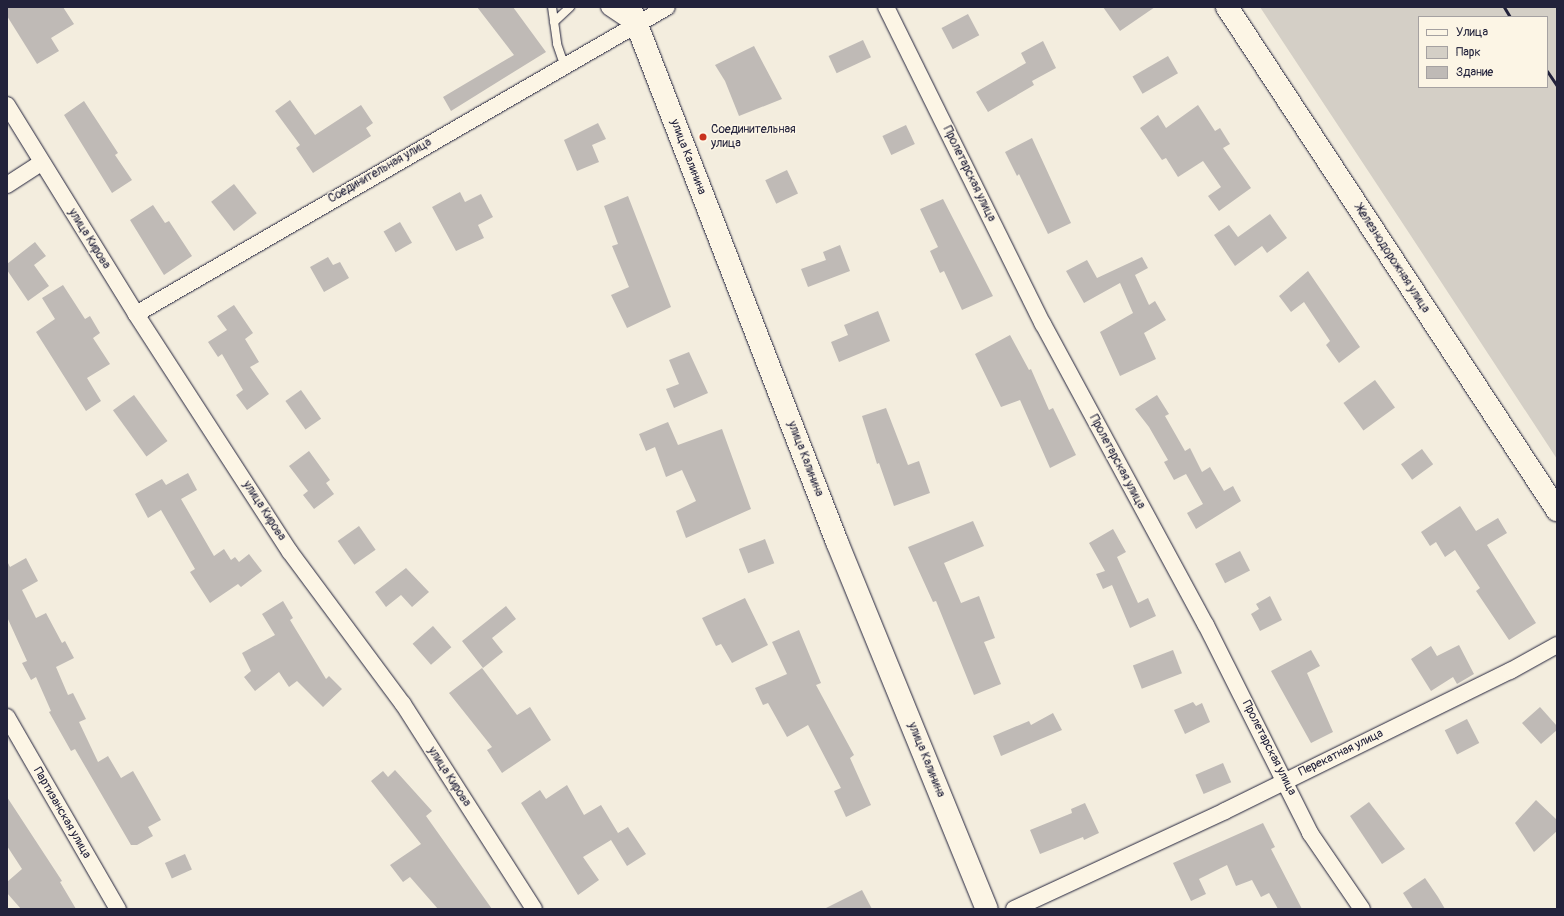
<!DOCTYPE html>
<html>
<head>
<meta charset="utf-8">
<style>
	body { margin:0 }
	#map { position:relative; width:1564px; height:916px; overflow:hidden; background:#f3edde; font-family:Pangolin,sans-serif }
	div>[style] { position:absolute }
	.green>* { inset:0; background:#d4cfc6 }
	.building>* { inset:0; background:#bfbab6; transform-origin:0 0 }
	.roads { filter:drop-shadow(0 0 1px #22223b) drop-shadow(0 0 1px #22223b) }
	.lane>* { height:8px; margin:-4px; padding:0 4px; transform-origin:4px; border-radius:4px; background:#fcf5e5 }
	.street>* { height:16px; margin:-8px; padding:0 8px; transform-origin:8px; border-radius:8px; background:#fcf5e5 }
	.secondary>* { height:22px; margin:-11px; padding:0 11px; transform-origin:11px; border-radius:11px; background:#fcf5e5 }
	.rail>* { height:3px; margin:-1.5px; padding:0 1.5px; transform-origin:1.5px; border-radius:1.5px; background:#22223b }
	.dots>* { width:11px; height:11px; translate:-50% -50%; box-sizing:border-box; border:2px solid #fcf5e5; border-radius:50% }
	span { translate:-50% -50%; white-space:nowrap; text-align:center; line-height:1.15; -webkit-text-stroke:3px #fcf5e5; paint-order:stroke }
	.poi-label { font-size:12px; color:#22223b }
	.left { translate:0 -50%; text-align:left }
	.street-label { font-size:12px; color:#22223b }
	.frame { position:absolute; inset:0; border:8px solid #22223b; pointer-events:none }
	.legend { position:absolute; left:1418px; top:16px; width:130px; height:72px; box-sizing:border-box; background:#fcf5e5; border:1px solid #a5a1a1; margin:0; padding:5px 7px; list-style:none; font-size:12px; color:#22223b }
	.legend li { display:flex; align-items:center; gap:8px; height:20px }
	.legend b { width:20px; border:1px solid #a5a1a1 }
</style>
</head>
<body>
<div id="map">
	<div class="green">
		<div style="clip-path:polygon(evenodd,1260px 7px,1557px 7px,1557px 459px,1411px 236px,1260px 7px,1419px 17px,1547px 17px,1547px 87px,1419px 87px,1419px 17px)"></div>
	</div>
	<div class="building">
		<div style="clip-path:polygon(7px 7px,63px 7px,74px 24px,51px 38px,59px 51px,37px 64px,7px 16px)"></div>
		<div style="clip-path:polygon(477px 7px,513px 7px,546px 52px,451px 111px,443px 97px,514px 55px)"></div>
		<div style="clip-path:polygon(1103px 7px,1155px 7px,1120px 31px)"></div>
		<div style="left:968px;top:14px;width:24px;height:30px;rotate:62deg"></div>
		<div style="left:863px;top:40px;width:19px;height:38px;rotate:65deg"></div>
		<div style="clip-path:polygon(1043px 41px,1056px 68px,1032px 81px,1034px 85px,988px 112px,976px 92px,1026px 63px,1021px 53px)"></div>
		<div style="clip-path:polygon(754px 46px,782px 99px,739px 116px,725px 81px,715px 65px)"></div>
		<div style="left:1168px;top:56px;width:20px;height:41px;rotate:60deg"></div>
		<div style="clip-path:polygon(290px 100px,315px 135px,361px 105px,373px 123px,366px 128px,371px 136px,313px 173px,296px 148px,300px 145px,275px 111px)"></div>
		<div style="clip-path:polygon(84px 101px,118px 153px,115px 155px,132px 180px,112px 193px,64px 115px)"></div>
		<div style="clip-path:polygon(1198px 105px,1215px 131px,1220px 128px,1230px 144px,1223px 148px,1251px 188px,1219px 211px,1208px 196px,1221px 187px,1203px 161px,1178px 177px,1166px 158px,1162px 160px,1140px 128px,1158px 115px,1166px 128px)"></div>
		<div style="clip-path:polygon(598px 123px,606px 139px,592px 145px,599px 162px,577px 171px,564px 140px)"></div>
		<div style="left:906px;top:125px;width:21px;height:26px;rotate:65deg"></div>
		<div style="clip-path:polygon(1032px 138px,1071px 223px,1048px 234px,1019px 174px,1017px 176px,1005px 152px)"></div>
		<div style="left:787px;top:170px;width:26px;height:24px;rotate:65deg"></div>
		<div style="left:234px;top:184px;width:37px;height:29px;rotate:52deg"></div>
		<div style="clip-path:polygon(460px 192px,465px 202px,481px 194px,493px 217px,478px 225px,484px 238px,456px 251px,432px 207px)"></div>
		<div style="clip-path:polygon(628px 196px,671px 307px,627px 328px,611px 295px,629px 287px,612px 246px,618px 244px,604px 206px)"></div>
		<div style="clip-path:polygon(943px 199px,993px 296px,962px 310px,944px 271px,940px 273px,930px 251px,938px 247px,920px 209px)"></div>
		<div style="clip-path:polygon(153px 205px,165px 223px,169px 221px,192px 256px,164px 275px,130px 220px)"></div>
		<div style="clip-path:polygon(1270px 214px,1287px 238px,1267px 253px,1262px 246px,1235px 266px,1214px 235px,1229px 225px,1238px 237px)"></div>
		<div style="left:400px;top:222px;width:24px;height:19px;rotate:60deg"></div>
		<div style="clip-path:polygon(35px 242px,46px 256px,34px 265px,49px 286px,28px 301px,7px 270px,7px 264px)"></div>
		<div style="clip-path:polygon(840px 245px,850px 271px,808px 287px,801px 269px,826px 260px,823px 252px)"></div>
		<div style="clip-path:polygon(328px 257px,333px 265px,340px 262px,349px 278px,324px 292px,310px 267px)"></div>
		<div style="clip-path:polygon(1142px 257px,1148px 268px,1135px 275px,1149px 305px,1155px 301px,1166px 320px,1144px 333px,1156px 359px,1120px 376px,1100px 332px,1133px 313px,1120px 283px,1084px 303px,1066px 271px,1087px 260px,1097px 278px)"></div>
		<div style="clip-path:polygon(1308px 271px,1360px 347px,1339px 363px,1326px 345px,1330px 341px,1304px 302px,1291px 312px,1279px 296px)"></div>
		<div style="clip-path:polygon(63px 285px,85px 319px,90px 316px,100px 333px,93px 338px,110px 364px,87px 378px,101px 401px,86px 411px,36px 332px,55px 319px,42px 298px)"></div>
		<div style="clip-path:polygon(234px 305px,253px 333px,245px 339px,259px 362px,250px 367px,269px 394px,247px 410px,236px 395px,243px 390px,222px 354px,218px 357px,208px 342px,227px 330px,217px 316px)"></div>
		<div style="clip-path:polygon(878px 311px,890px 341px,839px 362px,831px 342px,848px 335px,844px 325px)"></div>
		<div style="clip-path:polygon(1010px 335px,1029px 370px,1031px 369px,1049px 410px,1053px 408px,1076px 455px,1050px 468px,1020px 400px,1001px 407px,975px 354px)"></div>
		<div style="clip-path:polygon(689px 352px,708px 393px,674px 408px,666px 389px,679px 384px,669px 360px)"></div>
		<div style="left:1375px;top:380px;width:34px;height:39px;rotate:54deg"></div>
		<div style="left:301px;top:390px;width:35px;height:19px;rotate:55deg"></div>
		<div style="left:134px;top:395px;width:57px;height:26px;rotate:54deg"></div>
		<div style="clip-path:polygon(1157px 395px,1169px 414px,1165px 416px,1185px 451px,1190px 448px,1202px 472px,1210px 467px,1224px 491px,1233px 486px,1241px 501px,1196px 529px,1187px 513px,1203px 504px,1186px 474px,1174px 480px,1164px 462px,1168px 460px,1149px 427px,1135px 409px)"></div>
		<div style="clip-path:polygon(886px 408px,908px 465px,919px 461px,930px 493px,894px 506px,879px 463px,877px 464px,862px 416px)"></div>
		<div style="clip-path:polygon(668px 422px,678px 445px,722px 429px,751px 509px,686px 538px,676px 511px,696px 501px,682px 470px,666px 477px,655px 447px,646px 451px,639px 434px)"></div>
		<div style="left:1422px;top:449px;width:19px;height:26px;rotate:54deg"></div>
		<div style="clip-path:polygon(309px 451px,330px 480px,326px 483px,334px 494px,314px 509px,303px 495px,308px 491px,289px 466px)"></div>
		<div style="clip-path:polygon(188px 473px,197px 490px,181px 499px,214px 556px,224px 549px,231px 560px,235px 557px,239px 562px,249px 554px,262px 571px,241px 587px,238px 584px,210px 603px,190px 572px,195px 569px,161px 510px,148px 518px,135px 494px,162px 479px,166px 485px)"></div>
		<div style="clip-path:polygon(1460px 506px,1476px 531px,1498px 518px,1507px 533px,1487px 545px,1536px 623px,1509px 640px,1476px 591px,1480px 588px,1455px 550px,1445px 557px,1436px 542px,1430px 546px,1421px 532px)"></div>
		<div style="clip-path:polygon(973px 521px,984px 546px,944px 563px,961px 603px,979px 596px,995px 638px,984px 642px,1001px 684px,974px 695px,936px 601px,933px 602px,908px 547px)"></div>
		<div style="left:359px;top:526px;width:29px;height:26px;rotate:55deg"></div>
		<div style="clip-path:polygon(1113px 529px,1126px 552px,1117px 557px,1138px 603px,1148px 598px,1156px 616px,1130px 628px,1112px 585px,1103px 589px,1096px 574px,1105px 571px,1089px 543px)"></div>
		<div style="left:765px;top:539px;width:26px;height:28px;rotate:69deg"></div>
		<div style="left:1240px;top:551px;width:22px;height:28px;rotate:63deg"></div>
		<div style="clip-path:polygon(26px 558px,38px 581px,22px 590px,36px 618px,46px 613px,62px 643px,65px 641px,74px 658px,56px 667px,68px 695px,73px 693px,86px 719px,79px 722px,98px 762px,108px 756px,121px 778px,133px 771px,161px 820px,148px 827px,153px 836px,137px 845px,131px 845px,75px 749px,71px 751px,49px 712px,51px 711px,36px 677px,31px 680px,22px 663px,27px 661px,7px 617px,7px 561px,10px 567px)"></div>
		<div style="clip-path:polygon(406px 568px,429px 592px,412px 607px,401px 595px,386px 607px,375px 592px)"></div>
		<div style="clip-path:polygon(1270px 596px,1282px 620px,1260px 631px,1251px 614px,1259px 609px,1256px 604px)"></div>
		<div style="clip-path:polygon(745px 598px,768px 645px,732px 663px,721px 644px,716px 646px,702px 618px)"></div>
		<div style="clip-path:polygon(283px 601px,293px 618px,290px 620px,326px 679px,329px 676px,342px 689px,323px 707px,297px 681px,289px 687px,279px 672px,255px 691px,244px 677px,251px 671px,242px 653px,275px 635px,262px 614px)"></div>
		<div style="clip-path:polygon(506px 606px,516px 619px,492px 638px,503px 652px,483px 668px,462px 641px)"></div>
		<div style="left:433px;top:626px;width:28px;height:27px;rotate:49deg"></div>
		<div style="clip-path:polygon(799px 630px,821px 683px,816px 685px,854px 755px,850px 758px,871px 805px,846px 817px,834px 791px,841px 788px,808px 725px,787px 737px,768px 703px,763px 705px,755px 688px,787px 674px,772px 642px)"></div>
		<div style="clip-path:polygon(1459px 645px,1474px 674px,1457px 684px,1453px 677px,1431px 691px,1411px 659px,1431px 646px,1437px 656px)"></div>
		<div style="left:1173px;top:650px;width:25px;height:43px;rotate:69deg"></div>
		<div style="clip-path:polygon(1311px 650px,1320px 666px,1307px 673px,1333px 732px,1311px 743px,1271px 671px)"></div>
		<div style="clip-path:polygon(482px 668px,517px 715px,530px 707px,551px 740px,502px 773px,487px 750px,492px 747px,449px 693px)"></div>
		<div style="clip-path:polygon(1193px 702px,1196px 706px,1202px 703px,1210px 722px,1185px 734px,1174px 710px)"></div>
		<div style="clip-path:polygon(1540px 707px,1557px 726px,1557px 730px,1541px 744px,1522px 723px)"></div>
		<div style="clip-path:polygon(1053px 713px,1062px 730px,1001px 756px,993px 736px,1029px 721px,1031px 725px)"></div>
		<div style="left:1467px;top:719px;width:27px;height:25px;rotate:63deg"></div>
		<div style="left:1223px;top:763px;width:21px;height:30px;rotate:67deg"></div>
		<div style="clip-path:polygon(395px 770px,432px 811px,426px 816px,492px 909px,438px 909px,410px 877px,403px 882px,390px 865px,421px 844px,371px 781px,383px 771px,388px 777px)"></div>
		<div style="clip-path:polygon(567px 785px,584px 815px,601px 805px,618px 833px,628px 827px,646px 854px,627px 866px,611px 840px,583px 857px,599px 880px,578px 895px,521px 803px,540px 790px,546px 799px)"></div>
		<div style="clip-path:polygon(7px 797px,62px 881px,60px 882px,76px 909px,21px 909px,7px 893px,7px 882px,22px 869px,7px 846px)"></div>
		<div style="clip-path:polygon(1536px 800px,1557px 820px,1557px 831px,1534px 852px,1515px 823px)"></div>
		<div style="clip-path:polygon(1369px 802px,1405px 849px,1382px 864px,1350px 816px)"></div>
		<div style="clip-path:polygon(1085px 803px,1099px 833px,1084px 840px,1083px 837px,1040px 854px,1030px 830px,1072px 813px,1071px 809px)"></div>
		<div style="clip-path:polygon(1263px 823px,1275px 847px,1271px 849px,1302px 909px,1278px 909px,1269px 893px,1261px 897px,1252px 880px,1236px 886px,1227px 865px,1199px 879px,1206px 894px,1191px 901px,1173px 863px)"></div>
		<div style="left:185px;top:854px;width:17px;height:22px;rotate:66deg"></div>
		<div style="clip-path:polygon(1425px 878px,1438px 897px,1445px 909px,1413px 909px,1403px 893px)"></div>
		<div style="clip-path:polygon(862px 890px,872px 909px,824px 909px)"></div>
	</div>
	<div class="roads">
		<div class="lane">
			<div style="left:552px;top:7px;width:37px;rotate:82deg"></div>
			<div style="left:557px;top:44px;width:21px;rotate:71deg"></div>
			<div style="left:554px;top:22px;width:22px;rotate:-43deg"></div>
		</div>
		<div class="street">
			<div style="left:609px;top:7px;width:34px;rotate:34deg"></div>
			<div style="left:886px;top:7px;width:354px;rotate:63.7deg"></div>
			<div style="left:1043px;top:324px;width:342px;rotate:61.6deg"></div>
			<div style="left:1206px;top:625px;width:233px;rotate:63.4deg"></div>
			<div style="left:1310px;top:833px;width:92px;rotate:55.6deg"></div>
			<div style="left:7px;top:105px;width:246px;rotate:58.3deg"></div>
			<div style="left:136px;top:314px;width:283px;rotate:57.1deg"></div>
			<div style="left:290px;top:552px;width:189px;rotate:53.4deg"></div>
			<div style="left:403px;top:704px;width:243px;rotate:57.4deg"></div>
			<div style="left:7px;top:185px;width:40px;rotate:-32.9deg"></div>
			<div style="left:136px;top:314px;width:613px;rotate:-30.03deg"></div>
			<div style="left:7px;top:717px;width:222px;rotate:60deg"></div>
			<div style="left:1014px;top:909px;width:233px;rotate:-24.9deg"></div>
			<div style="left:1225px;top:811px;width:318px;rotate:-26.2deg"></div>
			<div style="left:1510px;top:671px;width:54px;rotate:-29deg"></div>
		</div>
		<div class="secondary">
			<div style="left:630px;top:7px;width:574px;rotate:68.85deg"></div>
			<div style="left:837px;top:542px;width:396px;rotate:67.8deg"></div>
			<div style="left:1227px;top:7px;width:602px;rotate:56.73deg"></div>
		</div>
	</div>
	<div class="rail">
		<div style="left:1504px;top:7px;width:12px;rotate:59deg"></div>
		<div style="left:1547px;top:71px;width:18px;rotate:56deg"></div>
	</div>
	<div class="dots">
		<div style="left:703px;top:137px;background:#c8321e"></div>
	</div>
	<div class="poi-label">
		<span class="left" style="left:711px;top:137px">Соединительная<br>улица</span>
	</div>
	<div class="street-label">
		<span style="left:688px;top:157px;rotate:69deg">улица Калинина</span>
		<span style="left:380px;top:171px;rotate:-30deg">Соединительная улица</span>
		<span style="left:969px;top:174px;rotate:64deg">Пролетарская улица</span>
		<span style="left:89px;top:239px;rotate:58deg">улица Кирова</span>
		<span style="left:1392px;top:259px;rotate:57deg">Железнодорожная улица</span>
		<span style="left:805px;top:459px;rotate:69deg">улица Калинина</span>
		<span style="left:1117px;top:462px;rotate:62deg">Пролетарская улица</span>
		<span style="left:264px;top:511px;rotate:57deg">улица Кирова</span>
		<span style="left:1269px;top:748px;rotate:63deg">Пролетарская улица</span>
		<span style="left:1341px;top:753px;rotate:-26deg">Перекатная улица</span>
		<span style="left:926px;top:760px;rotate:68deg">улица Калинина</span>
		<span style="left:449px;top:777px;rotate:57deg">улица Кирова</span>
		<span style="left:62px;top:813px;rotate:60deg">Партизанская улица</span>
	</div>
	<div class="frame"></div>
	<ul class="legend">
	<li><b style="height:5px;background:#fcf5e5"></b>Улица</li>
	<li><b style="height:11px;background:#d4cfc6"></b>Парк</li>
	<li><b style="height:11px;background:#bfbab6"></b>Здание</li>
	</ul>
</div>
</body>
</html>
